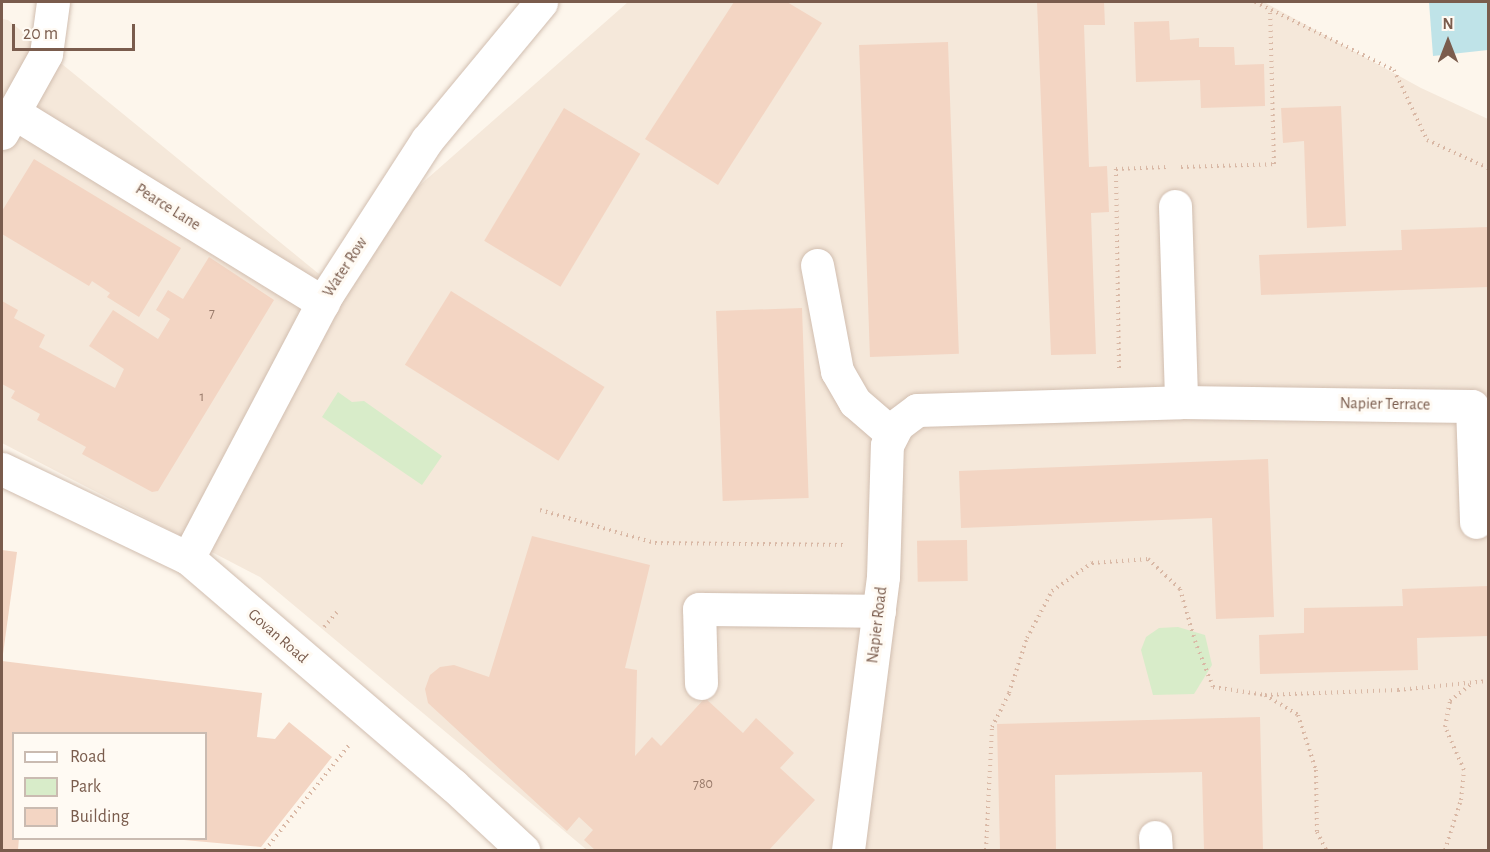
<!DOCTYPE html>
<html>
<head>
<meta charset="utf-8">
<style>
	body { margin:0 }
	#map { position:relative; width:1490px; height:852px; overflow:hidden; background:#fdf6ec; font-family:"Alegreya Sans",sans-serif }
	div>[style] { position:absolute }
	.residential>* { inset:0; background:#f5e8da }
	.green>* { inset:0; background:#d8ecc9 }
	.water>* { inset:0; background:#bfe3e8 }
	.building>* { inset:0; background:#f3d5c3; transform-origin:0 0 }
	.path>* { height:4px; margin-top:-2px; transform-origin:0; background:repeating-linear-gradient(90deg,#d9b8a5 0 1.5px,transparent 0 6px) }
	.roads { filter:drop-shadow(0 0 2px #d1beb0) drop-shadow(0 0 2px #d1beb0) }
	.minor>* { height:33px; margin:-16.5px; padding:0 16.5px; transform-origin:16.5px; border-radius:16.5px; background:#fff }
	span { translate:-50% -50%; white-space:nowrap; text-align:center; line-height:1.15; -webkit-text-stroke:6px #fffaf3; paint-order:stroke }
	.number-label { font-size:14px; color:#987a6a }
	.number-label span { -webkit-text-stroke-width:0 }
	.street-label { font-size:16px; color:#7a5c4d }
	.frame { position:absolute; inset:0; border:3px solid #7a5c4d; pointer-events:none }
	.legend { position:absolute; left:12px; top:732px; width:195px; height:108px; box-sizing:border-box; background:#fffaf3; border:2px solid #cabbb1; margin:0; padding:8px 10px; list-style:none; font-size:18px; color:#7a5c4d }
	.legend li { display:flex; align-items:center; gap:12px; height:30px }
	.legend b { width:30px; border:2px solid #cabbb1 }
	.north { position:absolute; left:1418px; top:12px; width:60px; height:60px; -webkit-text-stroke:4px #fffaf3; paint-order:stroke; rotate:0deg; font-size:16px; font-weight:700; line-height:24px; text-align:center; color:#7a5c4d }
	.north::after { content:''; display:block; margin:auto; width:21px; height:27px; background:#7a5c4d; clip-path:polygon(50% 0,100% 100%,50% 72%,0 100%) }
	.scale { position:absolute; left:12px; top:24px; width:123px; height:27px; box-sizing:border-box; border:3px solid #7a5c4d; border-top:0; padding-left:8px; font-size:18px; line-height:21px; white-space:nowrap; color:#7a5c4d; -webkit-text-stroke:4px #fffaf3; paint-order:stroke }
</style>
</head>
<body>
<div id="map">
	<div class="residential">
		<div style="clip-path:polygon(628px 2px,1264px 2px,1421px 88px,1488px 119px,1488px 850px,587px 850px,260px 577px,2px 443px,2px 19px,8px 20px,319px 274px)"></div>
	</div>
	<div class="green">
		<div style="clip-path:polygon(338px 392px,352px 402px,364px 401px,442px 456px,422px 485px,322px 417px)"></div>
		<div style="clip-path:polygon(1178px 627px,1205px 635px,1212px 665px,1194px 694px,1153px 695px,1141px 650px,1146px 637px,1159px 628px)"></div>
	</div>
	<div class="water">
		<div style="clip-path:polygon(1429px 2px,1488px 2px,1488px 50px,1433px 56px)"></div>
	</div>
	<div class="building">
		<div style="clip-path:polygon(734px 2px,787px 2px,822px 23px,718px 185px,645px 139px)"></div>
		<div style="clip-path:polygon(1037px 2px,1104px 2px,1105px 25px,1084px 25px,1089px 167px,1107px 166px,1109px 212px,1091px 213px,1096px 354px,1051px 355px)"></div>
		<div style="clip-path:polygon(1169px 21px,1170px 40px,1199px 38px,1199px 47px,1234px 47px,1235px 65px,1264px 64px,1265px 106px,1201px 108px,1200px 80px,1136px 82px,1134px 22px)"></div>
		<div style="left:948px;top:42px;width:312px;height:89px;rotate:88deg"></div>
		<div style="clip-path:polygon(1341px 106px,1346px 226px,1307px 228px,1304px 141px,1283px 143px,1281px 108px)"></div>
		<div style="left:564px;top:108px;width:89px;height:155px;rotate:31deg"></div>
		<div style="clip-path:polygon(34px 159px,181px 248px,139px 317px,107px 297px,110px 293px,92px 281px,89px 286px,2px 234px,2px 211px)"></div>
		<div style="clip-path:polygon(1488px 227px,1488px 287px,1261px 295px,1259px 255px,1402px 250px,1401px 230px)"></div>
		<div style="clip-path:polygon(209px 257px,274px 300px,158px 491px,152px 492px,82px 454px,86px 447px,37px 420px,40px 414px,11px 398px,15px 391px,2px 384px,2px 301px,18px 310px,14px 318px,45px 335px,39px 347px,115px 388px,124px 369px,89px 346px,113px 310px,158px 339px,170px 319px,156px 310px,168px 290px,183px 299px)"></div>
		<div style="left:451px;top:291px;width:181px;height:87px;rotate:32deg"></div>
		<div style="left:802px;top:308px;width:190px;height:86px;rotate:88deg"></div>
		<div style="clip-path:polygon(1268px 459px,1274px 617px,1216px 619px,1212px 518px,961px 528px,959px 471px)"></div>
		<div style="clip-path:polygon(532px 536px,650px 565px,625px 668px,637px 670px,635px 756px,652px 737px,661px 746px,705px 698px,743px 733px,756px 718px,794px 753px,780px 768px,815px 800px,769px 850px,595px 850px,584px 840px,593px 830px,579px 817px,567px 831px,428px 703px,425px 689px,430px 675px,440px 667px,454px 665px,489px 677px)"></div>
		<div style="left:967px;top:540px;width:41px;height:50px;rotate:89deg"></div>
		<div style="clip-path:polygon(2px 550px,17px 552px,3px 654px,2px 654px)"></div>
		<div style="clip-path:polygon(1488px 586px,1488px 636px,1417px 638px,1418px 670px,1260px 674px,1259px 635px,1304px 633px,1304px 608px,1403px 606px,1402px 589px)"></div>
		<div style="clip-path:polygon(2px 661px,262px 693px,257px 737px,275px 739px,289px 722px,332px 757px,261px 847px,184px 840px,206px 838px,206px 734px,14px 734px,14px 838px,19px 838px,18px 850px,2px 850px)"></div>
		<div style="clip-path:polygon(1260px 717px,1263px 850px,1204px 850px,1202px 772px,1055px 775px,1056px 850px,1000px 850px,997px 724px)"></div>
	</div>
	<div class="path">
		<div style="left:1255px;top:2px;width:155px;rotate:26.1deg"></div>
		<div style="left:1394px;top:70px;width:77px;rotate:64.8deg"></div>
		<div style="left:1427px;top:140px;width:67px;rotate:24.7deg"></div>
		<div style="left:1181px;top:167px;width:93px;rotate:-1.8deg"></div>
		<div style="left:1274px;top:164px;width:155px;rotate:-91.5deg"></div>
		<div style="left:1119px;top:368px;width:199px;rotate:-90.9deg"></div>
		<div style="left:1116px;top:169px;width:51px;rotate:-2.2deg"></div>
		<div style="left:540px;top:510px;width:120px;rotate:16deg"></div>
		<div style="left:655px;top:543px;width:192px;rotate:0.6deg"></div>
		<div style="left:324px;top:627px;width:21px;rotate:-49deg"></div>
		<div style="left:1265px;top:695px;width:39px;rotate:31deg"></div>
		<div style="left:1298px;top:715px;width:58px;rotate:71.9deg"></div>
		<div style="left:1316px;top:770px;width:62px;rotate:89.1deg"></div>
		<div style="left:1317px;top:832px;width:20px;rotate:63deg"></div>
		<div style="left:265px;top:850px;width:134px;rotate:-51.3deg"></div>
		<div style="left:986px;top:850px;width:123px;rotate:-87.2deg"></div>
		<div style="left:992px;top:727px;width:38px;rotate:-63deg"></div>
		<div style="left:1009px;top:693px;width:58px;rotate:-71.9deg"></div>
		<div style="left:1027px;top:638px;width:53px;rotate:-62deg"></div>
		<div style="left:1052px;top:591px;width:49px;rotate:-35deg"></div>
		<div style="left:1092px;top:563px;width:56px;rotate:-4.1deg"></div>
		<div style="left:1148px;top:559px;width:44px;rotate:43.2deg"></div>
		<div style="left:1180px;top:589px;width:54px;rotate:73.9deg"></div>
		<div style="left:1195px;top:641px;width:49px;rotate:68.6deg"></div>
		<div style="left:1213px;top:687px;width:53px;rotate:8.7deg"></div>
		<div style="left:1265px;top:695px;width:133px;rotate:-2.2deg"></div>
		<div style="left:1398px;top:690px;width:90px;rotate:-5.7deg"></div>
		<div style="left:1445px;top:850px;width:52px;rotate:-72.3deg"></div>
		<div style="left:1461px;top:800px;width:30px;rotate:-84deg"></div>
		<div style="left:1464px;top:770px;width:47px;rotate:-113.8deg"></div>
		<div style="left:1445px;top:727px;width:26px;rotate:-79deg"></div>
		<div style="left:1450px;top:701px;width:28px;rotate:-39deg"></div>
	</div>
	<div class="roads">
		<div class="minor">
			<div style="left:13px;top:112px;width:364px;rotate:31.6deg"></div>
			<div style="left:2px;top:133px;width:90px;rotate:-60.9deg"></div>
			<div style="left:46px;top:54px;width:52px;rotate:-82.3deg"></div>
			<div style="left:1175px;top:206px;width:196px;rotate:88.2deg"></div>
			<div style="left:817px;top:265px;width:108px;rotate:79.3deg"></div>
			<div style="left:837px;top:371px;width:36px;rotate:60deg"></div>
			<div style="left:855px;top:402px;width:49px;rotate:40.9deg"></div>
			<div style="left:2px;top:469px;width:206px;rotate:25.6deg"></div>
			<div style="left:188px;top:558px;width:349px;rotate:40.6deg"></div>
			<div style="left:453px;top:785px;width:96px;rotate:42.9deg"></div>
			<div style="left:188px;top:558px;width:300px;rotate:-62.2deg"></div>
			<div style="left:328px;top:293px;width:182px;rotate:-57.1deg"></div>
			<div style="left:427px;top:140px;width:179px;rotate:-50.4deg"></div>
			<div style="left:701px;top:683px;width:74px;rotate:-91.5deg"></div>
			<div style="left:699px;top:609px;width:180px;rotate:0.6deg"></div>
			<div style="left:1155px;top:837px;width:13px;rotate:86deg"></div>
			<div style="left:848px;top:850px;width:275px;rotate:-82.7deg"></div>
			<div style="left:883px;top:577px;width:132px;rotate:-88.3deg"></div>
			<div style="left:887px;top:445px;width:22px;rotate:-63deg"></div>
			<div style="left:897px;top:425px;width:25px;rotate:-37deg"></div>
			<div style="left:917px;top:410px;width:264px;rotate:-1.7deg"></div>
			<div style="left:1181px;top:402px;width:291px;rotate:0.8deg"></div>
			<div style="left:1472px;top:406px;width:116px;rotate:88deg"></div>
		</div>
	</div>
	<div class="number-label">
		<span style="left:212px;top:313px">7</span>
		<span style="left:202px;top:397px">1</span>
		<span style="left:703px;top:784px">780</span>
	</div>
	<div class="street-label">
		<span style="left:168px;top:207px;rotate:32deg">Pearce Lane</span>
		<span style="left:345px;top:267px;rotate:-57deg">Water Row</span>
		<span style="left:1385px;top:404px;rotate:1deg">Napier Terrace</span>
		<span style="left:877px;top:625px;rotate:-83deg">Napier Road</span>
		<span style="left:278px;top:636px;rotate:41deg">Govan Road</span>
	</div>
	<div class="frame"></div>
	<ul class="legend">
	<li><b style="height:8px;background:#fff"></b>Road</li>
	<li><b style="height:16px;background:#d8ecc9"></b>Park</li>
	<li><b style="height:16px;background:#f3d5c3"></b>Building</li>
	</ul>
	<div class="north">N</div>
	<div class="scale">20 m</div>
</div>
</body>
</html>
